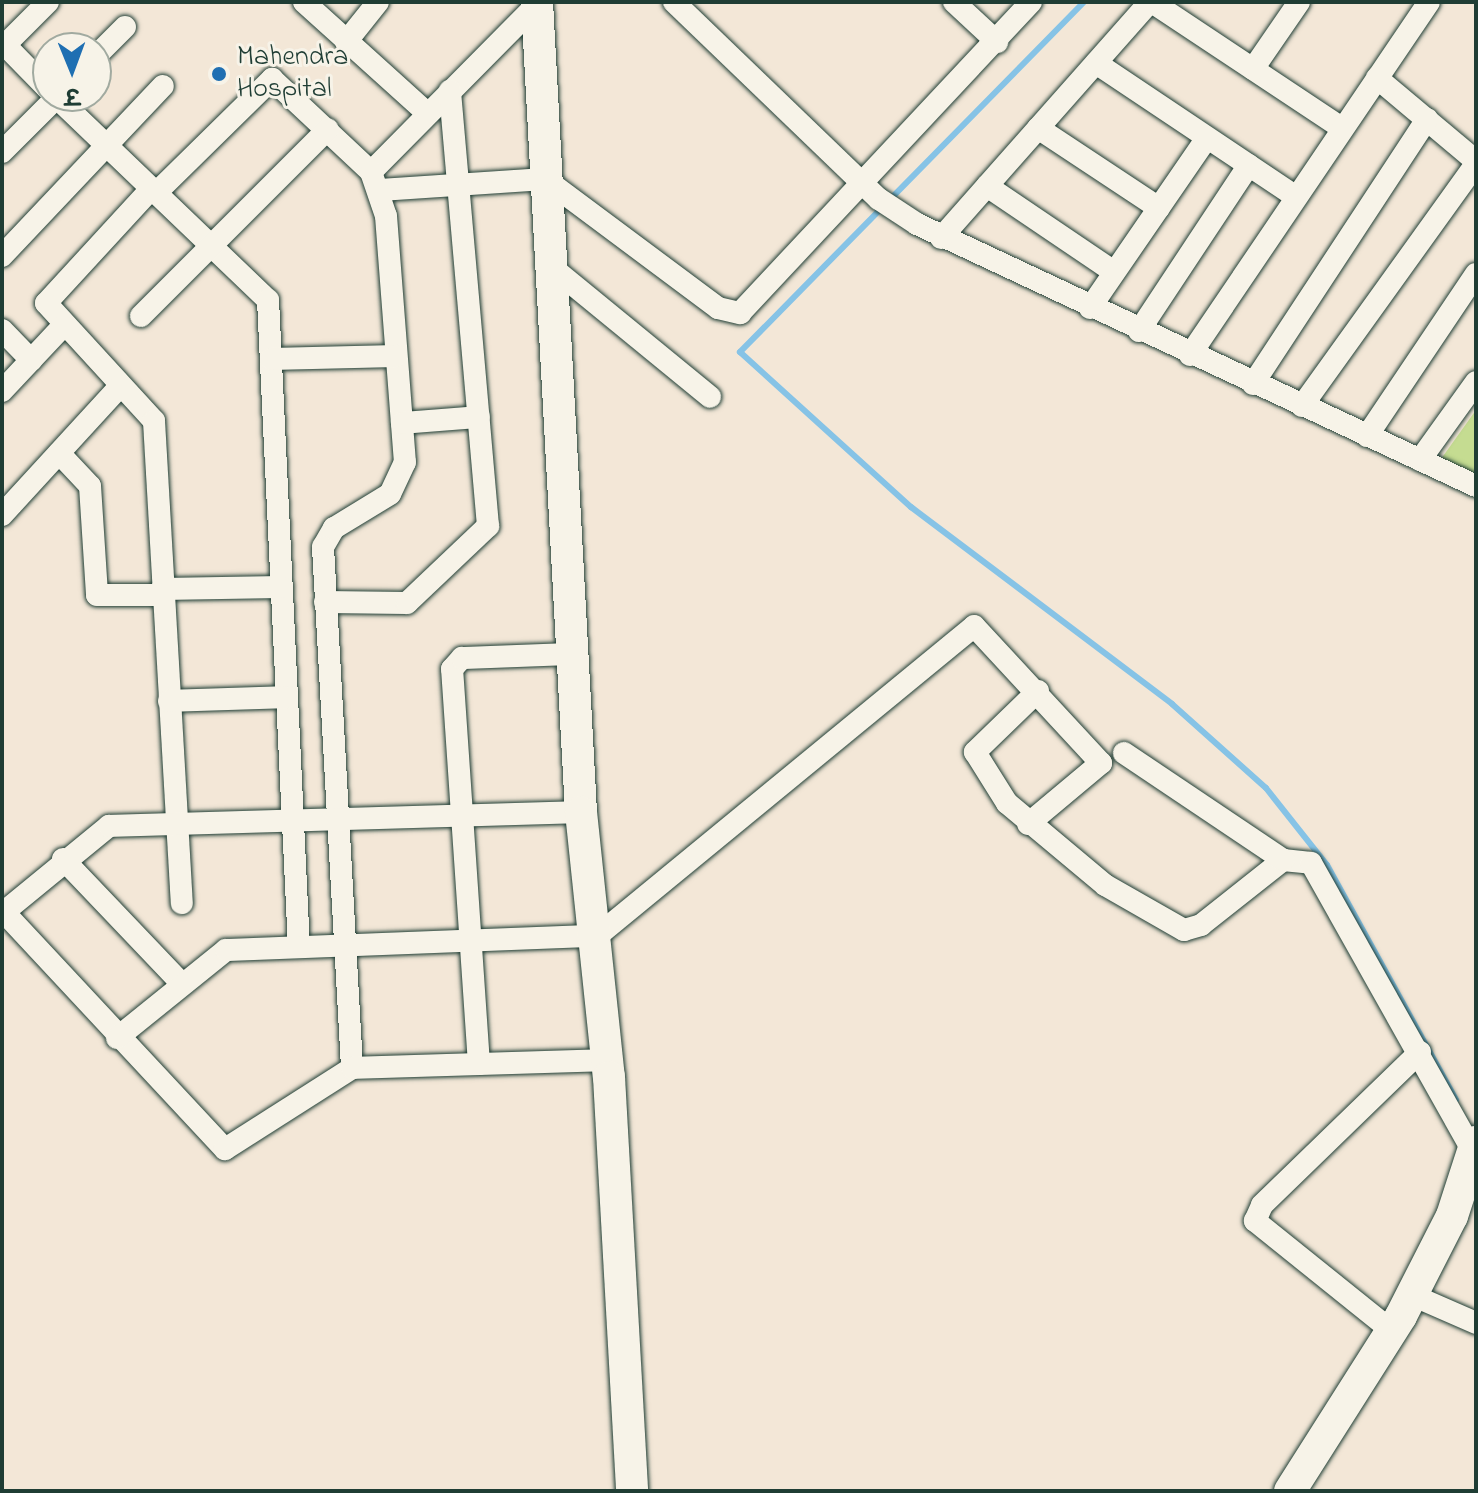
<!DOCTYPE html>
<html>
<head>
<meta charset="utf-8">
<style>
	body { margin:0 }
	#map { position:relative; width:1478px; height:1493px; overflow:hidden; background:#f3e7d7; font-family:"Indie Flower","Playpen Sans Deva",sans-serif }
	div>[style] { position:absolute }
	.green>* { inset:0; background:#c5dc91 }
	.stream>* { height:6px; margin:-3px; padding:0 3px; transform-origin:3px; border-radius:3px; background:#86c3e6 }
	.roads { filter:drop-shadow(0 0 2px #1f3d34) drop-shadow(0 0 2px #1f3d34) }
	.street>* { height:22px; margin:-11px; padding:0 11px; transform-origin:11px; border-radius:11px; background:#f7f3e8 }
	.secondary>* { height:32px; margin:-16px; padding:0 16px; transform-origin:16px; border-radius:16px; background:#f7f3e8 }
	.dots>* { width:22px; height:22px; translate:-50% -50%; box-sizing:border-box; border:4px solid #f7f3e8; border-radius:50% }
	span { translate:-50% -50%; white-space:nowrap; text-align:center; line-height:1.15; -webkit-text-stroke:6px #f7f3e8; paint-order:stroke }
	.poi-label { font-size:28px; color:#1f3d34 }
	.left { translate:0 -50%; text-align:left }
	.frame { position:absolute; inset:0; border:4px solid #1f3d34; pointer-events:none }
	.north { position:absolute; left:32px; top:32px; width:80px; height:80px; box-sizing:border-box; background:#f7f3e8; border:2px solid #a1aaa0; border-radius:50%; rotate:179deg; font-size:22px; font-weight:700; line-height:32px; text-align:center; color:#1f3d34 }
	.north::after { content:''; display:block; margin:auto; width:28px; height:36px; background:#1f6fb2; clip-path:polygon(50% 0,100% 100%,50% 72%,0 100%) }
</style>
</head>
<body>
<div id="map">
	<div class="green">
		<div style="clip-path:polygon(1476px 410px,1476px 474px,1441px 459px)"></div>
	</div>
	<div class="stream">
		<div style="left:1084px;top:2px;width:491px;rotate:134.5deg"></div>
		<div style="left:740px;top:352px;width:231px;rotate:42.2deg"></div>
		<div style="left:911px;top:507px;width:327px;rotate:37deg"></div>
		<div style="left:1172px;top:704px;width:126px;rotate:41.8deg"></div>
		<div style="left:1266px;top:788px;width:98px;rotate:51.6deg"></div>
		<div style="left:1327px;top:865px;width:268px;rotate:61.2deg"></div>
	</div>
	<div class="roads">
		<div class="street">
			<div style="left:304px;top:2px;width:167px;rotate:42.1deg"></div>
			<div style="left:674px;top:2px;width:284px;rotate:43.9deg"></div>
			<div style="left:879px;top:199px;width:45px;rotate:33.3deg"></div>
			<div style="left:917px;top:224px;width:617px;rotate:25.11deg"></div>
			<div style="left:954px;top:2px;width:59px;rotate:42.9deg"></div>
			<div style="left:1152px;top:2px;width:228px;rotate:33.6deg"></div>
			<div style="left:346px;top:42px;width:51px;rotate:-51.3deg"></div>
			<div style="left:5px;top:45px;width:62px;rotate:45.7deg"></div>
			<div style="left:2px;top:48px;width:65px;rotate:-45deg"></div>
			<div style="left:96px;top:56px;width:41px;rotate:-45deg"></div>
			<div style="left:1096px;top:63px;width:239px;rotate:33.8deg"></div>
			<div style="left:1253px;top:69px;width:81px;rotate:-55.5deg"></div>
			<div style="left:1377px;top:78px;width:129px;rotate:40deg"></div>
			<div style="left:55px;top:96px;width:295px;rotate:43.8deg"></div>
			<div style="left:268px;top:300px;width:648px;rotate:87.26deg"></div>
			<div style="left:1038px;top:128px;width:145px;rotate:33.5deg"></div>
			<div style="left:2px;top:152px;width:79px;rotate:-45deg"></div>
			<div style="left:371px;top:172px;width:236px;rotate:-45.3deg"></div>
			<div style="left:987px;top:186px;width:153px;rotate:34.1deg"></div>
			<div style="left:151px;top:189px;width:155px;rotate:132.6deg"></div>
			<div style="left:46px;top:303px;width:160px;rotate:47.5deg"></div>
			<div style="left:154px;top:421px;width:483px;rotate:86.7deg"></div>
			<div style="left:380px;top:190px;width:165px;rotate:-3.8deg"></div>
			<div style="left:545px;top:179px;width:216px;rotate:36.7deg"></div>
			<div style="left:718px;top:308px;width:23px;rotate:13deg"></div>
			<div style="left:740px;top:313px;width:426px;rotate:-46.9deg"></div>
			<div style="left:156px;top:193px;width:163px;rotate:-44.5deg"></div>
			<div style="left:272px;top:79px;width:136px;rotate:43.2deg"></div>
			<div style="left:371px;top:172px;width:46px;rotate:71.2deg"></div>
			<div style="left:386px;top:216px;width:247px;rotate:85.6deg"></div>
			<div style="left:405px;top:462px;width:35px;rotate:115deg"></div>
			<div style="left:390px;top:494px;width:66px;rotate:148.7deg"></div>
			<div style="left:334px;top:528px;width:22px;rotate:120deg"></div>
			<div style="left:323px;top:547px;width:522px;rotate:86.81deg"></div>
			<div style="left:941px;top:238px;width:315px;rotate:-48.5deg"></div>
			<div style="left:2px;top:256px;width:234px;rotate:-46.6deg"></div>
			<div style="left:549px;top:265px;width:208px;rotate:39.3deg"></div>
			<div style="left:1090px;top:308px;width:206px;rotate:-55.5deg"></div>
			<div style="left:141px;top:316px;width:264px;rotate:-45deg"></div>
			<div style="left:2px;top:330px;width:42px;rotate:46deg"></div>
			<div style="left:1139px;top:331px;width:199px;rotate:-56.5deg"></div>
			<div style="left:1190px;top:355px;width:426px;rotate:-55.9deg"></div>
			<div style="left:271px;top:359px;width:125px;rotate:-1.4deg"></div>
			<div style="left:1253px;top:384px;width:317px;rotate:-56.7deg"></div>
			<div style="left:2px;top:391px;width:89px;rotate:-46.8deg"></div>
			<div style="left:1302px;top:406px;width:298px;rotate:-54.3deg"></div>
			<div style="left:402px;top:423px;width:77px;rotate:-4.5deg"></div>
			<div style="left:1367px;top:436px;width:195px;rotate:-56.1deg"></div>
			<div style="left:59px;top:453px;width:45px;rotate:46.8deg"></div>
			<div style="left:90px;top:486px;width:109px;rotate:86.3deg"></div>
			<div style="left:97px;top:595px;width:66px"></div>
			<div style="left:1420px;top:460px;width:96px;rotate:-54.3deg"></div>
			<div style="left:2px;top:515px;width:175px;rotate:-47.5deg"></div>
			<div style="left:162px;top:589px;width:119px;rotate:-1deg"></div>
			<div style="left:325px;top:602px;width:82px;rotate:0.7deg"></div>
			<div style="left:407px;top:603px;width:112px;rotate:-43.5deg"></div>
			<div style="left:488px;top:526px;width:437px;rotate:-95deg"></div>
			<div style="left:1038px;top:691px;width:88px;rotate:135.9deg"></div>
			<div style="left:975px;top:752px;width:60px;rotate:57.9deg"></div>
			<div style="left:1007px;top:803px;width:128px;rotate:39.9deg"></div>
			<div style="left:1105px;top:885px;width:91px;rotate:29.7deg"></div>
			<div style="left:1184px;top:930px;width:18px;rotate:-16deg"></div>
			<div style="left:1201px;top:925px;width:105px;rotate:-38.4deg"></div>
			<div style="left:1283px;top:860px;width:28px;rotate:6deg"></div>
			<div style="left:1311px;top:863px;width:337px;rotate:60.7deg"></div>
			<div style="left:169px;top:701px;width:118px;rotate:-1.9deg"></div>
			<div style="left:1124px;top:753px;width:192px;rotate:33.9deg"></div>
			<div style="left:63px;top:859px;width:173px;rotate:46.4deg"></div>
			<div style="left:2px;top:910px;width:327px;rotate:47deg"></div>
			<div style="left:225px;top:1149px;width:151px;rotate:-32.5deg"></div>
			<div style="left:352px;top:1068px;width:255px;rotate:-1.8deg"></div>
			<div style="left:4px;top:912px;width:136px;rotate:-39.3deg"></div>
			<div style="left:109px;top:826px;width:472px;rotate:-1.7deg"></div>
			<div style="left:117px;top:1038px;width:140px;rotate:-38.9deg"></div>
			<div style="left:226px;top:950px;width:371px;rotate:-2.2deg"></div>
			<div style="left:597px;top:936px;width:488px;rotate:-39.4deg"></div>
			<div style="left:974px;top:626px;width:187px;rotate:47.2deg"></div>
			<div style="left:1101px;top:763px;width:95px;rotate:140.1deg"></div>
			<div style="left:479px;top:1064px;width:396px;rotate:-93.9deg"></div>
			<div style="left:452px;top:669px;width:15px;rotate:-48deg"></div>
			<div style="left:462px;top:658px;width:110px;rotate:-2.1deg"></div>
			<div style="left:1412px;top:1295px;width:70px;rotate:23.6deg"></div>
			<div style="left:1392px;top:1331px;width:176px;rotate:-141.2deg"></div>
			<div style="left:1255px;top:1221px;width:17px;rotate:-66deg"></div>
			<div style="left:1262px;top:1205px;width:220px;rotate:-44.1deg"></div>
		</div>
		<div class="secondary">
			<div style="left:537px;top:2px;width:811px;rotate:86.89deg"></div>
			<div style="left:581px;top:812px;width:266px;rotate:84deg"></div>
			<div style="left:609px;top:1077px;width:415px;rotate:86.8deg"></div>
			<div style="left:1290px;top:1491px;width:207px;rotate:-57.6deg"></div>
			<div style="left:1401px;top:1316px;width:112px;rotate:-63deg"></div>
			<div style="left:1452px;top:1216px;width:78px;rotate:-72deg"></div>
		</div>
	</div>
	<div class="dots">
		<div style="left:219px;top:74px;background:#1f6fb2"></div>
	</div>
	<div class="poi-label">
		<span class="left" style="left:237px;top:74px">Mahendra<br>Hospital</span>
	</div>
	<div class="frame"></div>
	<div class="north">उ</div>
</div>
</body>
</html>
